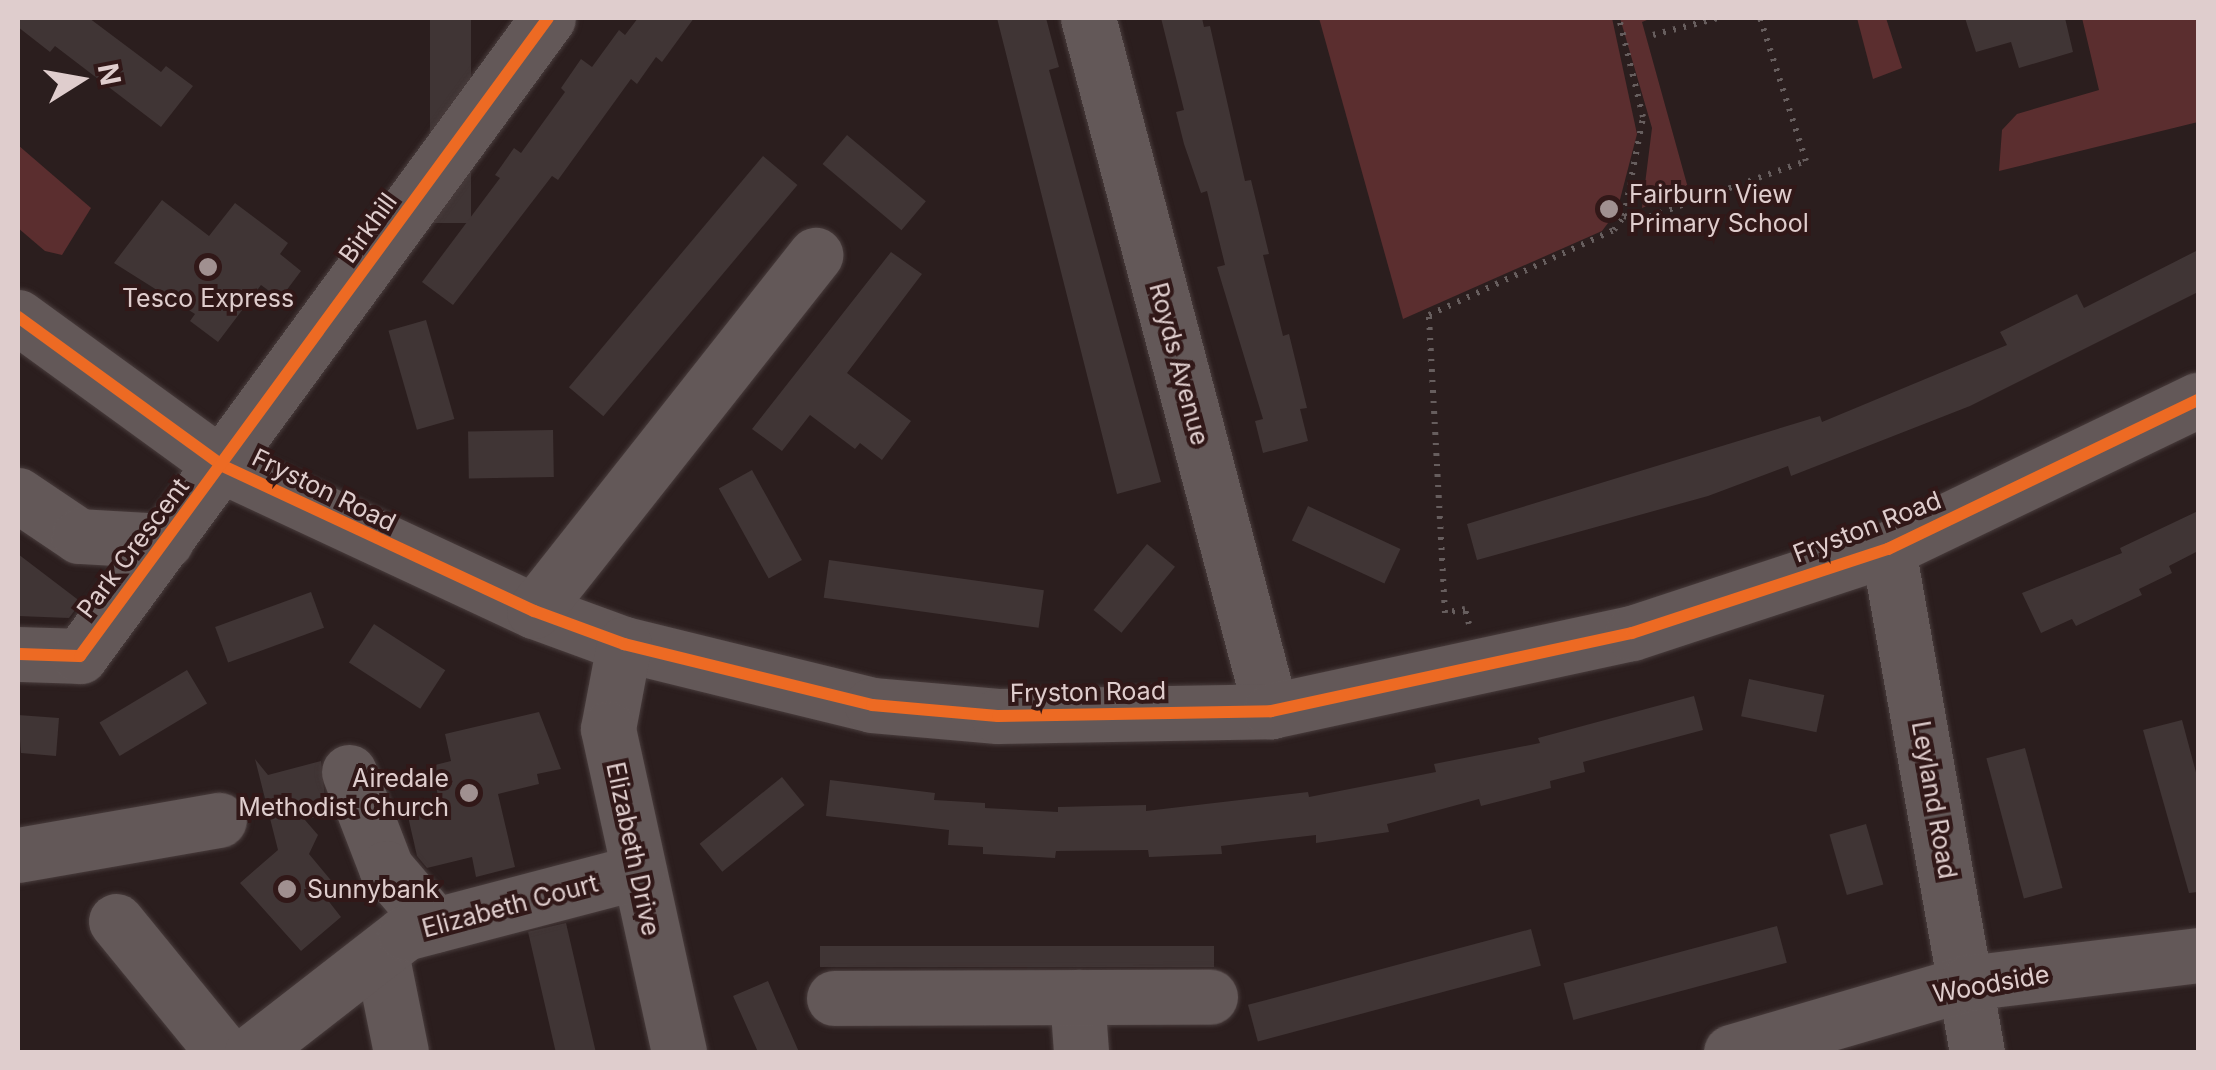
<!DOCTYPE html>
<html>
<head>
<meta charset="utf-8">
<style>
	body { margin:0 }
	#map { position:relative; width:2216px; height:1070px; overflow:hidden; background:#2b1e1e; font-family:Inter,sans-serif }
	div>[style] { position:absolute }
	.green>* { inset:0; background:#5b2e2f }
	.building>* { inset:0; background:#403535; transform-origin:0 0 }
	.path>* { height:6px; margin-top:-3px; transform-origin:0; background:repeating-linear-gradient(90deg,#675e5e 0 2.5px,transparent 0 10.5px) }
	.roads { filter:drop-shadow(0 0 2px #483c3c) drop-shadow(0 0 2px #483c3c) }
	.minor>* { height:55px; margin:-27.5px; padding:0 27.5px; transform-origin:27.5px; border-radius:27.5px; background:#635858 }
	.cycleway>* { height:12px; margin:-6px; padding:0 6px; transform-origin:6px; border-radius:6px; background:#ed6a23 }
	.dots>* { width:28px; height:28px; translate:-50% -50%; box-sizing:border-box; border:5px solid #311818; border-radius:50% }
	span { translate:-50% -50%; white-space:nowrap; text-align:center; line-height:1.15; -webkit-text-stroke:8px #311818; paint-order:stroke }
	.poi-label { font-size:25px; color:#dfcdcd }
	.left { translate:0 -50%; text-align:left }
	.right { translate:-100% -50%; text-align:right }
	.street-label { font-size:25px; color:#dfcdcd }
	.frame { position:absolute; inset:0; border:20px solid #dfcdcd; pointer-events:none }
	.north { position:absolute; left:30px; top:30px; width:100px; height:100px; -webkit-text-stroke:8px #311818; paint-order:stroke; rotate:79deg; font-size:28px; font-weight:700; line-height:40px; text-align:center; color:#dfcdcd }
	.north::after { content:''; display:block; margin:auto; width:35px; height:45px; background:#dfcdcd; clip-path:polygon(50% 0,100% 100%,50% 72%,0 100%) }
</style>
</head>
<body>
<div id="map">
	<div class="green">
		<div style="clip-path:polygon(1319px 18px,1612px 18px,1637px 134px,1617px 211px,1602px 231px,1403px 319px)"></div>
		<div style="clip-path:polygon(1620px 18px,1652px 18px,1642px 22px,1688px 188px,1642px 208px,1652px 128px)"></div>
		<div style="clip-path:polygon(1857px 18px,1886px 18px,1902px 68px,1873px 79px)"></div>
		<div style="clip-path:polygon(2082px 18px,2198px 18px,2198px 122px,1999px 171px,2002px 130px,2017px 114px,2099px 90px)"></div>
		<div style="clip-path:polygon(18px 145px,91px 208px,62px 255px,45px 251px,18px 228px)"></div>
	</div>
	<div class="building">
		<div style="clip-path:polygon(18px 18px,89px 18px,161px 72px,166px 66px,193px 86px,161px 127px,55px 46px,50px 52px,18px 27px)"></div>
		<div style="left:430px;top:18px;width:41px;height:205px"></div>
		<div style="clip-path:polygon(638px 18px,694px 18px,662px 62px,656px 57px,637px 84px,631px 79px,558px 180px,552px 176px,453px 305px,422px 282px,500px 178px,495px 175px,514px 148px,521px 153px,565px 92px,561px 88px,581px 59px,592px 67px,619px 30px,625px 35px)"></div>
		<div style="clip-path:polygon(997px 18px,1046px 18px,1059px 67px,1049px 70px,1161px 482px,1117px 494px)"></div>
		<div style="clip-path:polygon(1161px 18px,1202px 18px,1204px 27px,1210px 26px,1245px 181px,1251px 180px,1269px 254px,1263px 255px,1283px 336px,1289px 334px,1307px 408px,1300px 409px,1308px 441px,1263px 453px,1255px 421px,1263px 419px,1217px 267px,1225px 265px,1207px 191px,1201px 193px,1184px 144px,1176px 112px,1184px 110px)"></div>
		<div style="clip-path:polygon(1965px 18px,2065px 18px,2073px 52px,2019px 68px,2011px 42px,1976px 52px)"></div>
		<div style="left:847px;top:135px;width:103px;height:38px;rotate:40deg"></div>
		<div style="left:763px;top:156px;width:45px;height:302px;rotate:40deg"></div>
		<div style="clip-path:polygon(162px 200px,209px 236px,235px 203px,288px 243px,280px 254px,301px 271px,280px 299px,261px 285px,218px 342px,190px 321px,195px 314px,114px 263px)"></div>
		<div style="clip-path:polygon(2198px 250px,2198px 292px,1970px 406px,1791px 476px,1788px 466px,1708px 496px,1477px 560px,1467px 524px,1820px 416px,1822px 422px,2007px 345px,2000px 332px,2077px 294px,2084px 308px)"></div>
		<div style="clip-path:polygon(891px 252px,922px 274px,847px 373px,911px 421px,882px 460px,860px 443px,855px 449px,810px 415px,782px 451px,752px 429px)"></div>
		<div style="left:426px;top:320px;width:103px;height:39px;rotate:74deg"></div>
		<div style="left:553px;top:430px;width:47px;height:85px;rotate:89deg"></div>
		<div style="left:752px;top:470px;width:103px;height:38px;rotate:61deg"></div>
		<div style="left:1308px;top:506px;width:102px;height:38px;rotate:25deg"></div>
		<div style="clip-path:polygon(2198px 511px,2198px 551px,2169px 566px,2172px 573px,2139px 589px,2142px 595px,2076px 626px,2072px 619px,2041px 633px,2022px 593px,2122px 553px,2120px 548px)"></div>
		<div style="left:1147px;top:544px;width:36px;height:85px;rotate:39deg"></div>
		<div style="clip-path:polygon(18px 554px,81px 602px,69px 618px,18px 616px)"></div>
		<div style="left:829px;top:560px;width:217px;height:38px;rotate:8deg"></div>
		<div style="left:311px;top:592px;width:38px;height:102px;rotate:70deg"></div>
		<div style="left:374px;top:624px;width:85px;height:46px;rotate:33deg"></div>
		<div style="left:187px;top:670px;width:39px;height:102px;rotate:59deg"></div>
		<div style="left:1749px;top:679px;width:77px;height:38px;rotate:12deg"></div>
		<div style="clip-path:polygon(1694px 696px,1703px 730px,1583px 762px,1585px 772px,1550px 781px,1551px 788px,1481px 806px,1479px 799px,1387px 824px,1389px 832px,1316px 843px,1316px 835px,1221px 846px,1222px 854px,1149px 857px,1148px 850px,1056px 851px,1055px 858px,983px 854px,983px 847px,948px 845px,949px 830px,826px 816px,830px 780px,935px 793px,934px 800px,985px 803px,985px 808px,1058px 812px,1058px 807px,1146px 805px,1146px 811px,1308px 792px,1309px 797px,1436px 772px,1434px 764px,1540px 743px,1538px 738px)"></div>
		<div style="clip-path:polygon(539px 712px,561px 769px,537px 774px,539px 784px,498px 794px,515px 867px,476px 877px,472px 857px,427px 868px,417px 856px,407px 812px,440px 804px,431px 766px,451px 761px,445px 734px)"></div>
		<div style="clip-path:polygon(18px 715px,59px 718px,56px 756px,21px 753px)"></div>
		<div style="clip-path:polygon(2182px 720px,2198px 780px,2198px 892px,2189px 893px,2143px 730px)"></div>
		<div style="left:2025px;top:748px;width:145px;height:40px;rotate:75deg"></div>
		<div style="clip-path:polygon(255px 759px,268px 775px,321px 761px,325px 798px,319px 800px,323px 815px,305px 820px,318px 835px,309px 854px,334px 884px,323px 894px,341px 917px,301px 951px,240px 883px,278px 850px)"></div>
		<div style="left:782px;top:777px;width:36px;height:106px;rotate:51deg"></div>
		<div style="left:1866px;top:824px;width:63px;height:38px;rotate:74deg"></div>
		<div style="left:566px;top:923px;width:132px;height:39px;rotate:77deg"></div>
		<div style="left:1777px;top:926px;width:38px;height:221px;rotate:75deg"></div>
		<div style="left:1531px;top:929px;width:38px;height:293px;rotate:75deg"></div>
		<div style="left:1214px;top:946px;width:21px;height:394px;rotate:90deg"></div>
		<div style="clip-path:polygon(768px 981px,777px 1002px,799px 1052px,758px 1052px,733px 996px)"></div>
	</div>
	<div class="path">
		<div style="left:1653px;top:35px;width:67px;rotate:-14.7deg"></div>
		<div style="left:1624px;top:216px;width:16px;rotate:14deg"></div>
		<div style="left:1640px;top:220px;width:176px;rotate:-19.6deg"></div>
		<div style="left:1806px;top:161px;width:150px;rotate:-107.8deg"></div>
		<div style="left:1469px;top:624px;width:16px;rotate:-105deg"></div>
		<div style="left:1465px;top:609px;width:20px;rotate:169deg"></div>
		<div style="left:1445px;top:613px;width:298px;rotate:-93.1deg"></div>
		<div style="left:1429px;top:315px;width:204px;rotate:-24.7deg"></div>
		<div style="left:1614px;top:230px;width:17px;rotate:-54deg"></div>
		<div style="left:1624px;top:216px;width:101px;rotate:-79.1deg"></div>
		<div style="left:1643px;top:117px;width:102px;rotate:-103.6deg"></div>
	</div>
	<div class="roads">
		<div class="minor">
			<div style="left:1088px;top:18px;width:717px;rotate:75.21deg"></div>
			<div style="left:18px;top:317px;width:253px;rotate:36deg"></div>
			<div style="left:223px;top:466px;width:343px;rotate:25deg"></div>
			<div style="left:534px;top:611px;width:96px;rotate:20.1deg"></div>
			<div style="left:624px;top:644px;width:255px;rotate:13.8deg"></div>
			<div style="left:872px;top:705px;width:126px;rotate:5deg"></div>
			<div style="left:998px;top:716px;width:273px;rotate:-1deg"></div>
			<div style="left:1271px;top:711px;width:369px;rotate:-12.2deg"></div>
			<div style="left:1632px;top:633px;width:269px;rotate:-18.2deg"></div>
			<div style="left:1888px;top:549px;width:344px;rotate:-25.7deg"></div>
			<div style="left:18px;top:495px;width:73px;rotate:33.9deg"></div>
			<div style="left:79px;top:536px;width:87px;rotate:3.3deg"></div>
			<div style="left:1888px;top:549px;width:511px;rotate:79.97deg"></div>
			<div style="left:534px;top:611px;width:454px;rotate:-51.7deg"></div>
			<div style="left:624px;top:644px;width:86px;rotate:100.7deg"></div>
			<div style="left:608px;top:729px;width:331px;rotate:77.6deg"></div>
			<div style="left:18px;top:654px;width:62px;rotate:1.8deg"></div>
			<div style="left:80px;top:656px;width:791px;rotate:-53.74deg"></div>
			<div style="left:349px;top:772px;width:103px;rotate:68.9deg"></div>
			<div style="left:386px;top:868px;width:75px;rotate:49.3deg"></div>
			<div style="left:18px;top:855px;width:204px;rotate:-9.9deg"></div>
			<div style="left:116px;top:921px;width:169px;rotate:50.8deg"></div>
			<div style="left:381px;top:953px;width:101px;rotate:78.6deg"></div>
			<div style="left:1077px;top:997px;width:55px;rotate:85.8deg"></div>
			<div style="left:834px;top:998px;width:376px;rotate:-0.2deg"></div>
			<div style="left:252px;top:1052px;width:194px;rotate:-37.9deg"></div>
			<div style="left:405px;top:933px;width:240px;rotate:-14.7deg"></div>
			<div style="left:1731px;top:1052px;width:246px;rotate:-16.3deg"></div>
			<div style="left:1967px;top:983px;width:233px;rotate:-6.9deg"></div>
		</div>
	</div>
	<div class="cycleway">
		<div style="left:18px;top:317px;width:253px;rotate:36deg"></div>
		<div style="left:223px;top:466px;width:343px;rotate:25deg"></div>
		<div style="left:534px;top:611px;width:96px;rotate:20.1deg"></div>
		<div style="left:624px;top:644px;width:255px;rotate:13.8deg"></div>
		<div style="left:872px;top:705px;width:126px;rotate:5deg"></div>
		<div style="left:998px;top:716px;width:273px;rotate:-1deg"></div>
		<div style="left:1271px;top:711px;width:369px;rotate:-12.2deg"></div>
		<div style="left:1632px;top:633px;width:269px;rotate:-18.2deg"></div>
		<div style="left:1888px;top:549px;width:344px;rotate:-25.7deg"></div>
		<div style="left:18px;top:654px;width:62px;rotate:1.8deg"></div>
		<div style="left:80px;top:656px;width:791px;rotate:-53.74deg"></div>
	</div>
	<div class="dots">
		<div style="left:1609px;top:209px;background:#a09090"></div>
		<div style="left:208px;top:267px;background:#a09090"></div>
		<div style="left:469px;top:793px;background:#a09090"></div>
		<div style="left:287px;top:889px;background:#a09090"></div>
	</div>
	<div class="poi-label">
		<span class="left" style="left:1629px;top:209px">Fairburn View<br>Primary School</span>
		<span style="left:208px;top:298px">Tesco Express</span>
		<span class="right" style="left:449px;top:793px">Airedale<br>Methodist Church</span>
		<span class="left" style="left:307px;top:889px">Sunnybank</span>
	</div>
	<div class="street-label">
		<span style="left:368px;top:228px;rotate:-54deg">Birkhill</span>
		<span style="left:1179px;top:364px;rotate:75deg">Royds Avenue</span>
		<span style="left:324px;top:490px;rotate:26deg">Fryston Road</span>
		<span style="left:1867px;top:527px;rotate:-21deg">Fryston Road</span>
		<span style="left:133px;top:548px;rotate:-53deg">Park Crescent</span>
		<span style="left:1088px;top:692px;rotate:-1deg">Fryston Road</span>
		<span style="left:1934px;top:800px;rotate:80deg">Leyland Road</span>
		<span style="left:633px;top:849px;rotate:78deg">Elizabeth Drive</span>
		<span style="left:510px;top:906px;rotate:-15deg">Elizabeth Court</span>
		<span style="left:1991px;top:984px;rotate:-10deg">Woodside</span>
	</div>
	<div class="frame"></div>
	<div class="north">N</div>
</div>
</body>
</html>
